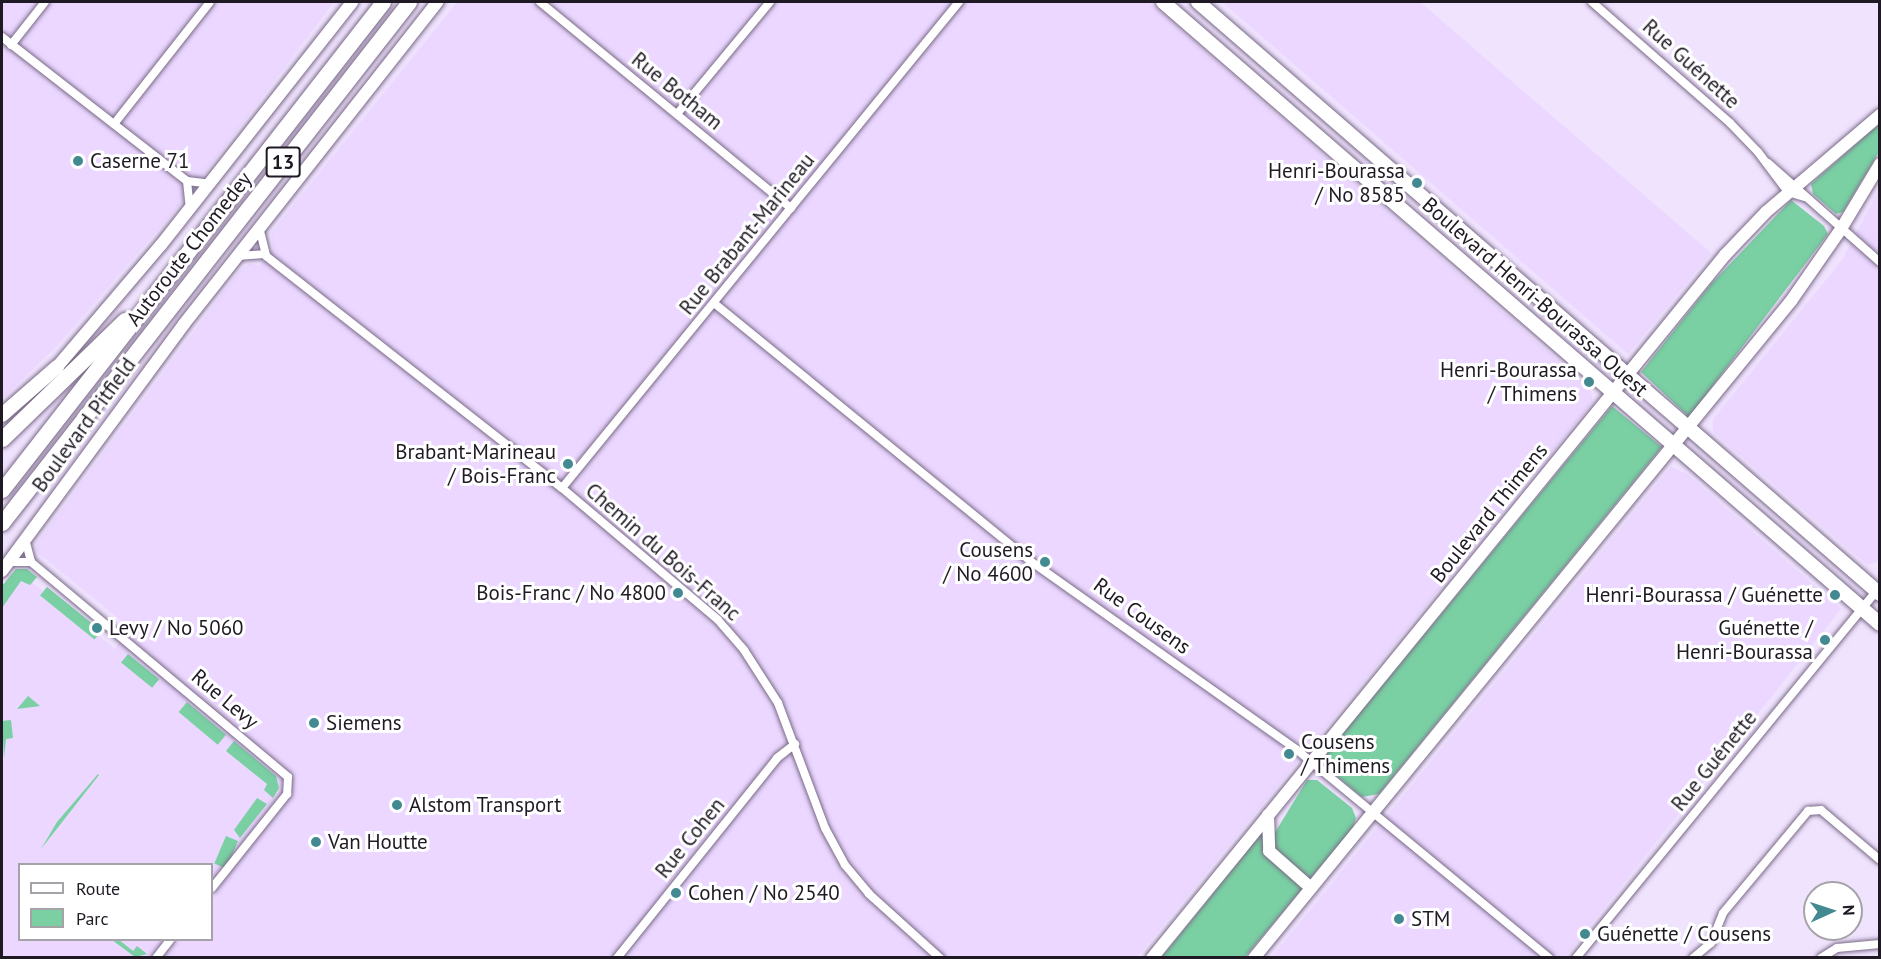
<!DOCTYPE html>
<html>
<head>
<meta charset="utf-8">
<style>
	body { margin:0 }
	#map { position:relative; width:1881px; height:959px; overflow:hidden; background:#f0e3fe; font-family:"PT Sans",sans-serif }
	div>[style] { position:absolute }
	.built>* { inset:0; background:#ebd7ff }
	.green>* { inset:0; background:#7ad0a3; transform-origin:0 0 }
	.roads { filter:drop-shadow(0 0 2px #796a87) drop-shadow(0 0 2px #796a87) }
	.street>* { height:8px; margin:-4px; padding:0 4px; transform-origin:4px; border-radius:4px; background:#fff }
	.secondary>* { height:12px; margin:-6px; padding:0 6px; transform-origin:6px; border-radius:6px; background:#fff }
	.primary>* { height:14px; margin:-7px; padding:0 7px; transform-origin:7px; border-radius:7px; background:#fff }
	.highway>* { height:15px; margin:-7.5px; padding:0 7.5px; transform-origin:7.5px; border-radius:7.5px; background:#fff }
	.dots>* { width:16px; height:16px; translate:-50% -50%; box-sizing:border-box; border:3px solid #fff; border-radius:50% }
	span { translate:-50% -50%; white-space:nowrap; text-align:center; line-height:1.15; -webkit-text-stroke:6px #fff; paint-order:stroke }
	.shield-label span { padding:2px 4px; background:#fff; border:2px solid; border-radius:4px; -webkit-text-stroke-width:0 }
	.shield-label { font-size:20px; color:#1f1924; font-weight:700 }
	.street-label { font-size:21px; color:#1f1924 }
	.poi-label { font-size:21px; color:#1f1924 }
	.left { translate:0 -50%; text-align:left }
	.right { translate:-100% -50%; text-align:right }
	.frame { position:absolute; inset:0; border:3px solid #1f1924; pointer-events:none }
	.legend { position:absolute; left:18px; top:863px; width:195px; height:78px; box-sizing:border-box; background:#fff; border:2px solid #a5a3a7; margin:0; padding:8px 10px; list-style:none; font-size:18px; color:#1f1924 }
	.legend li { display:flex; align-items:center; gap:12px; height:30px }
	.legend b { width:30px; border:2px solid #a5a3a7 }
	.north { position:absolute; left:1803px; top:881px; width:60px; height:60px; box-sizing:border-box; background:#fff; border:2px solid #a5a3a7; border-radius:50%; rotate:87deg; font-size:16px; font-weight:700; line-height:24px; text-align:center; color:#1f1924 }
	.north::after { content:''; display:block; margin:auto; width:21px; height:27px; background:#428992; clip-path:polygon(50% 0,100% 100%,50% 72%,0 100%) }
</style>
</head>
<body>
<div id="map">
	<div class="built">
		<div style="clip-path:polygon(2px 2px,334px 2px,189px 194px,57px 346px,2px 399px)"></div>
		<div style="clip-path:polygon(evenodd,457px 2px,1149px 2px,1590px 388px,1593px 402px,1137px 957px,2px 958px,2px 594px,18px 571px,115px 649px,129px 627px,37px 552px,36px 544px,239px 271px,250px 263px,259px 266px,273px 249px,271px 233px,457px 2px,20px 864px,212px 864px,212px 940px,20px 940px,20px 864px)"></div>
		<div style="clip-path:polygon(1222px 2px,1420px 2px,1711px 253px,1628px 354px)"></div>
		<div style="clip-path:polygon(1879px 190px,1879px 561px,1867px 565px,1713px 432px,1713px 419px,1842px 260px)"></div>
		<div style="clip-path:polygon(1671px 467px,1687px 474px,1841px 609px,1565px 957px,1271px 958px)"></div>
	</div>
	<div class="green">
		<div style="clip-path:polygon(1879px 124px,1879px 152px,1843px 212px,1836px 214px,1813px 194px,1811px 184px)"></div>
		<div style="clip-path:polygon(1791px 200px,1824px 226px,1828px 234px,1689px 417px,1641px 372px,1711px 284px)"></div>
		<div style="clip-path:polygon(1612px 406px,1662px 447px,1379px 794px,1362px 797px,1327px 768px,1327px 753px)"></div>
		<div style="clip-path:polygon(16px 569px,27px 569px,37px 577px,30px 585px,21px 581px,2px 608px,2px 586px)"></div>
		<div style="left:47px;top:587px;width:70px;height:11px;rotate:39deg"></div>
		<div style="left:128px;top:654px;width:40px;height:11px;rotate:39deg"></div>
		<div style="clip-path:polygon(28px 696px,40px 706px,17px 709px)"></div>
		<div style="left:187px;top:702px;width:51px;height:13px;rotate:40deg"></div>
		<div style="clip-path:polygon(11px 720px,13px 738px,6px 739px,4px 758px,2px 721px)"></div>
		<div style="clip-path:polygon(234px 741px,276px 776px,279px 788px,273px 798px,264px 790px,267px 784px,226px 751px)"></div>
		<div style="clip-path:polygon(98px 774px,99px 775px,41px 849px,57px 822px)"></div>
		<div style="clip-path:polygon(1307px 780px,1317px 780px,1352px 808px,1356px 818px,1353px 828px,1245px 957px,1161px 958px,1261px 834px,1271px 839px)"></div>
		<div style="clip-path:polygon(257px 798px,267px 804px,240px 838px,234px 830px)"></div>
		<div style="left:226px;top:836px;width:13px;height:30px;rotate:23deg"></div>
		<div style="clip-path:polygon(112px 940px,119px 940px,133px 951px,137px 946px,147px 954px,135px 957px)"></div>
	</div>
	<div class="roads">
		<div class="street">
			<div style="left:540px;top:2px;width:325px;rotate:39.4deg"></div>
			<div style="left:1592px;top:2px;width:184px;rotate:41.2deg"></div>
			<div style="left:1730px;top:123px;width:40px;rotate:46deg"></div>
			<div style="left:1758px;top:152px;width:50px;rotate:53.1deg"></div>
			<div style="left:1788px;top:192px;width:17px;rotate:17deg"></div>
			<div style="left:2px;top:37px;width:234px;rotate:37.9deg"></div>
			<div style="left:187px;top:181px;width:23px;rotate:7deg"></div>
			<div style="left:11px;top:45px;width:55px;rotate:-51.7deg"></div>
			<div style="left:677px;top:114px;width:146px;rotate:-50.3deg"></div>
			<div style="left:114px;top:124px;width:155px;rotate:-51.8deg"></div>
			<div style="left:1768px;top:163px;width:149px;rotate:41.5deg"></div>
			<div style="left:187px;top:181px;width:28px;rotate:84deg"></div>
			<div style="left:259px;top:227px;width:30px;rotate:76deg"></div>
			<div style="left:266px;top:256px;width:376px;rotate:38.1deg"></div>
			<div style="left:562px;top:488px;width:204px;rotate:40.2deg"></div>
			<div style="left:718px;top:620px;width:40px;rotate:49deg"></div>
			<div style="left:744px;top:650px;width:63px;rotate:57.3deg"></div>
			<div style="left:778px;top:703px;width:134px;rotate:69.4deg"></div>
			<div style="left:825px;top:828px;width:42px;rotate:61.6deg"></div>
			<div style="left:845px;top:865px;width:38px;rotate:50deg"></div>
			<div style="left:869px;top:894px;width:96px;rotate:42deg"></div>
			<div style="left:237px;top:256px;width:27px;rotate:-4deg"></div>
			<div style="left:714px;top:303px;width:407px;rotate:39.2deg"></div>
			<div style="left:1029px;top:560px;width:329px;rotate:35.3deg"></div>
			<div style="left:1297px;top:750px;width:327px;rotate:39.5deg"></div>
			<div style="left:562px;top:488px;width:628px;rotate:-50.76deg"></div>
			<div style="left:25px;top:539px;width:24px;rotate:75deg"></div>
			<div style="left:31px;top:562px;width:335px;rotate:39.9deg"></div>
			<div style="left:288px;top:777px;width:17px;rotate:93deg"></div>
			<div style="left:287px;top:794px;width:120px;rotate:128.6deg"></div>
			<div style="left:8px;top:562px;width:23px"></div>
			<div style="left:156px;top:958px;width:23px;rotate:-52deg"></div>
			<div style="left:617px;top:958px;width:256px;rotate:-51.3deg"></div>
			<div style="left:777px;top:758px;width:23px;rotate:-38deg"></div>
			<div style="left:1576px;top:958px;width:478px;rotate:-50.7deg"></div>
			<div style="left:1693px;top:958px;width:23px;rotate:-40deg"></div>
			<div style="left:1711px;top:943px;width:32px;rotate:-68deg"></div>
			<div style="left:1723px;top:913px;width:133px;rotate:-50.2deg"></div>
			<div style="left:1808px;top:811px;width:13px;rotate:-4deg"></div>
			<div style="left:1821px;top:810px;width:77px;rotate:40.3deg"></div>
			<div style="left:1821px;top:958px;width:19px;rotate:-32deg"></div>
			<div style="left:1837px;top:948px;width:43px;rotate:-5.3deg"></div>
		</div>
		<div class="secondary">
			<div style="left:57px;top:367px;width:160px;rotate:-49.6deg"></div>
			<div style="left:161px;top:245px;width:309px;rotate:-51.8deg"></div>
			<div style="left:2px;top:571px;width:307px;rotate:-53.6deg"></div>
			<div style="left:184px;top:324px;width:410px;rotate:-51.8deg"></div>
			<div style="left:1268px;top:815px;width:36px;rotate:88deg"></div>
			<div style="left:1269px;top:851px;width:56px;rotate:41.4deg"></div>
			<div style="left:1152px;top:958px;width:907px;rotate:-50.82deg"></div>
			<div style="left:1725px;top:255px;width:59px;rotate:-46.4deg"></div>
			<div style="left:1766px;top:212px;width:150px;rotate:-40.4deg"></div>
			<div style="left:1254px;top:958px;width:849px;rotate:-50.74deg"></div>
			<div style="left:1791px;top:301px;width:88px;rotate:-55.2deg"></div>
			<div style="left:1841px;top:229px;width:76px;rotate:-59deg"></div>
		</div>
		<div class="primary">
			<div style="left:1163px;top:2px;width:949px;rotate:40.94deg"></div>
			<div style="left:1198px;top:2px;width:903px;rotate:40.96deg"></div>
			<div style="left:2px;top:415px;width:73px;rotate:-41.1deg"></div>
		</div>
		<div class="highway">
			<div style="left:2px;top:439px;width:171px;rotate:-44.1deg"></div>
			<div style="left:2px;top:490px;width:619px;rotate:-52.02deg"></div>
			<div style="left:2px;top:523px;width:661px;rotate:-52deg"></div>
		</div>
	</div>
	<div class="dots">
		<div style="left:78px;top:161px;background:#428992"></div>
		<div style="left:1417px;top:183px;background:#428992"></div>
		<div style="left:1589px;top:382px;background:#428992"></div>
		<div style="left:568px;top:464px;background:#428992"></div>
		<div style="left:1045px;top:562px;background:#428992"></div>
		<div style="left:678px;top:593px;background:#428992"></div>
		<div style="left:1835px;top:595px;background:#428992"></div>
		<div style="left:97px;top:628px;background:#428992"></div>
		<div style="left:1825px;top:640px;background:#428992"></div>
		<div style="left:314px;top:723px;background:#428992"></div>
		<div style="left:1289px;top:754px;background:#428992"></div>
		<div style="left:397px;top:805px;background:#428992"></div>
		<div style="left:316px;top:842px;background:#428992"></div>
		<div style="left:676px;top:893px;background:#428992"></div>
		<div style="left:1399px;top:919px;background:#428992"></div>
		<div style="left:1585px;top:934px;background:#428992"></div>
	</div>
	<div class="shield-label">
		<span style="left:283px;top:162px">13</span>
	</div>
	<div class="street-label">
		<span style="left:1691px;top:64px;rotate:42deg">Rue Guénette</span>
		<span style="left:677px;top:91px;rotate:39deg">Rue Botham</span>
		<span style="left:747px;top:234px;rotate:-51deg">Rue Brabant-Marineau</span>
		<span style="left:189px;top:249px;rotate:-52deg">Autoroute Chomedey</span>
		<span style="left:1535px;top:297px;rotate:41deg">Boulevard Henri-Bourassa Ouest</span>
		<span style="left:84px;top:425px;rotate:-54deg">Boulevard Pitfield</span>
		<span style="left:1489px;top:513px;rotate:-51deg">Boulevard Thimens</span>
		<span style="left:663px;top:552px;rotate:41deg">Chemin du Bois-Franc</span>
		<span style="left:1142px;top:616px;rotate:36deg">Rue Cousens</span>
		<span style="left:225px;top:699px;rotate:40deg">Rue Levy</span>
		<span style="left:1714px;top:761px;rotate:-51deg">Rue Guénette</span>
		<span style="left:690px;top:838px;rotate:-51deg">Rue Cohen</span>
	</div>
	<div class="poi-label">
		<span class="left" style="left:90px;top:161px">Caserne 71</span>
		<span class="right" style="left:1405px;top:183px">Henri-Bourassa<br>/ No 8585</span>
		<span class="right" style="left:1577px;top:382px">Henri-Bourassa<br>/ Thimens</span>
		<span class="right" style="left:556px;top:464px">Brabant-Marineau<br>/ Bois-Franc</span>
		<span class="right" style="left:1033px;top:562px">Cousens<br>/ No 4600</span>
		<span class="right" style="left:666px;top:593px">Bois-Franc / No 4800</span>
		<span class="right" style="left:1823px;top:595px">Henri-Bourassa / Guénette</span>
		<span class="left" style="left:109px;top:628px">Levy / No 5060</span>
		<span class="right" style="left:1813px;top:640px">Guénette /<br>Henri-Bourassa</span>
		<span class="left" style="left:326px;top:723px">Siemens</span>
		<span class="left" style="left:1301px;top:754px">Cousens<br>/ Thimens</span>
		<span class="left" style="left:409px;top:805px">Alstom Transport</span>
		<span class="left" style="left:328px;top:842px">Van Houtte</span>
		<span class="left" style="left:688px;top:893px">Cohen / No 2540</span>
		<span class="left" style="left:1411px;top:919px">STM</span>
		<span class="left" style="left:1597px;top:934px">Guénette / Cousens</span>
	</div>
	<div class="frame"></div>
	<ul class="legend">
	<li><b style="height:8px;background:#fff"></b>Route</li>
	<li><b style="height:16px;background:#7ad0a3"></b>Parc</li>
	</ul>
	<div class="north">N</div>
</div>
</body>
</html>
